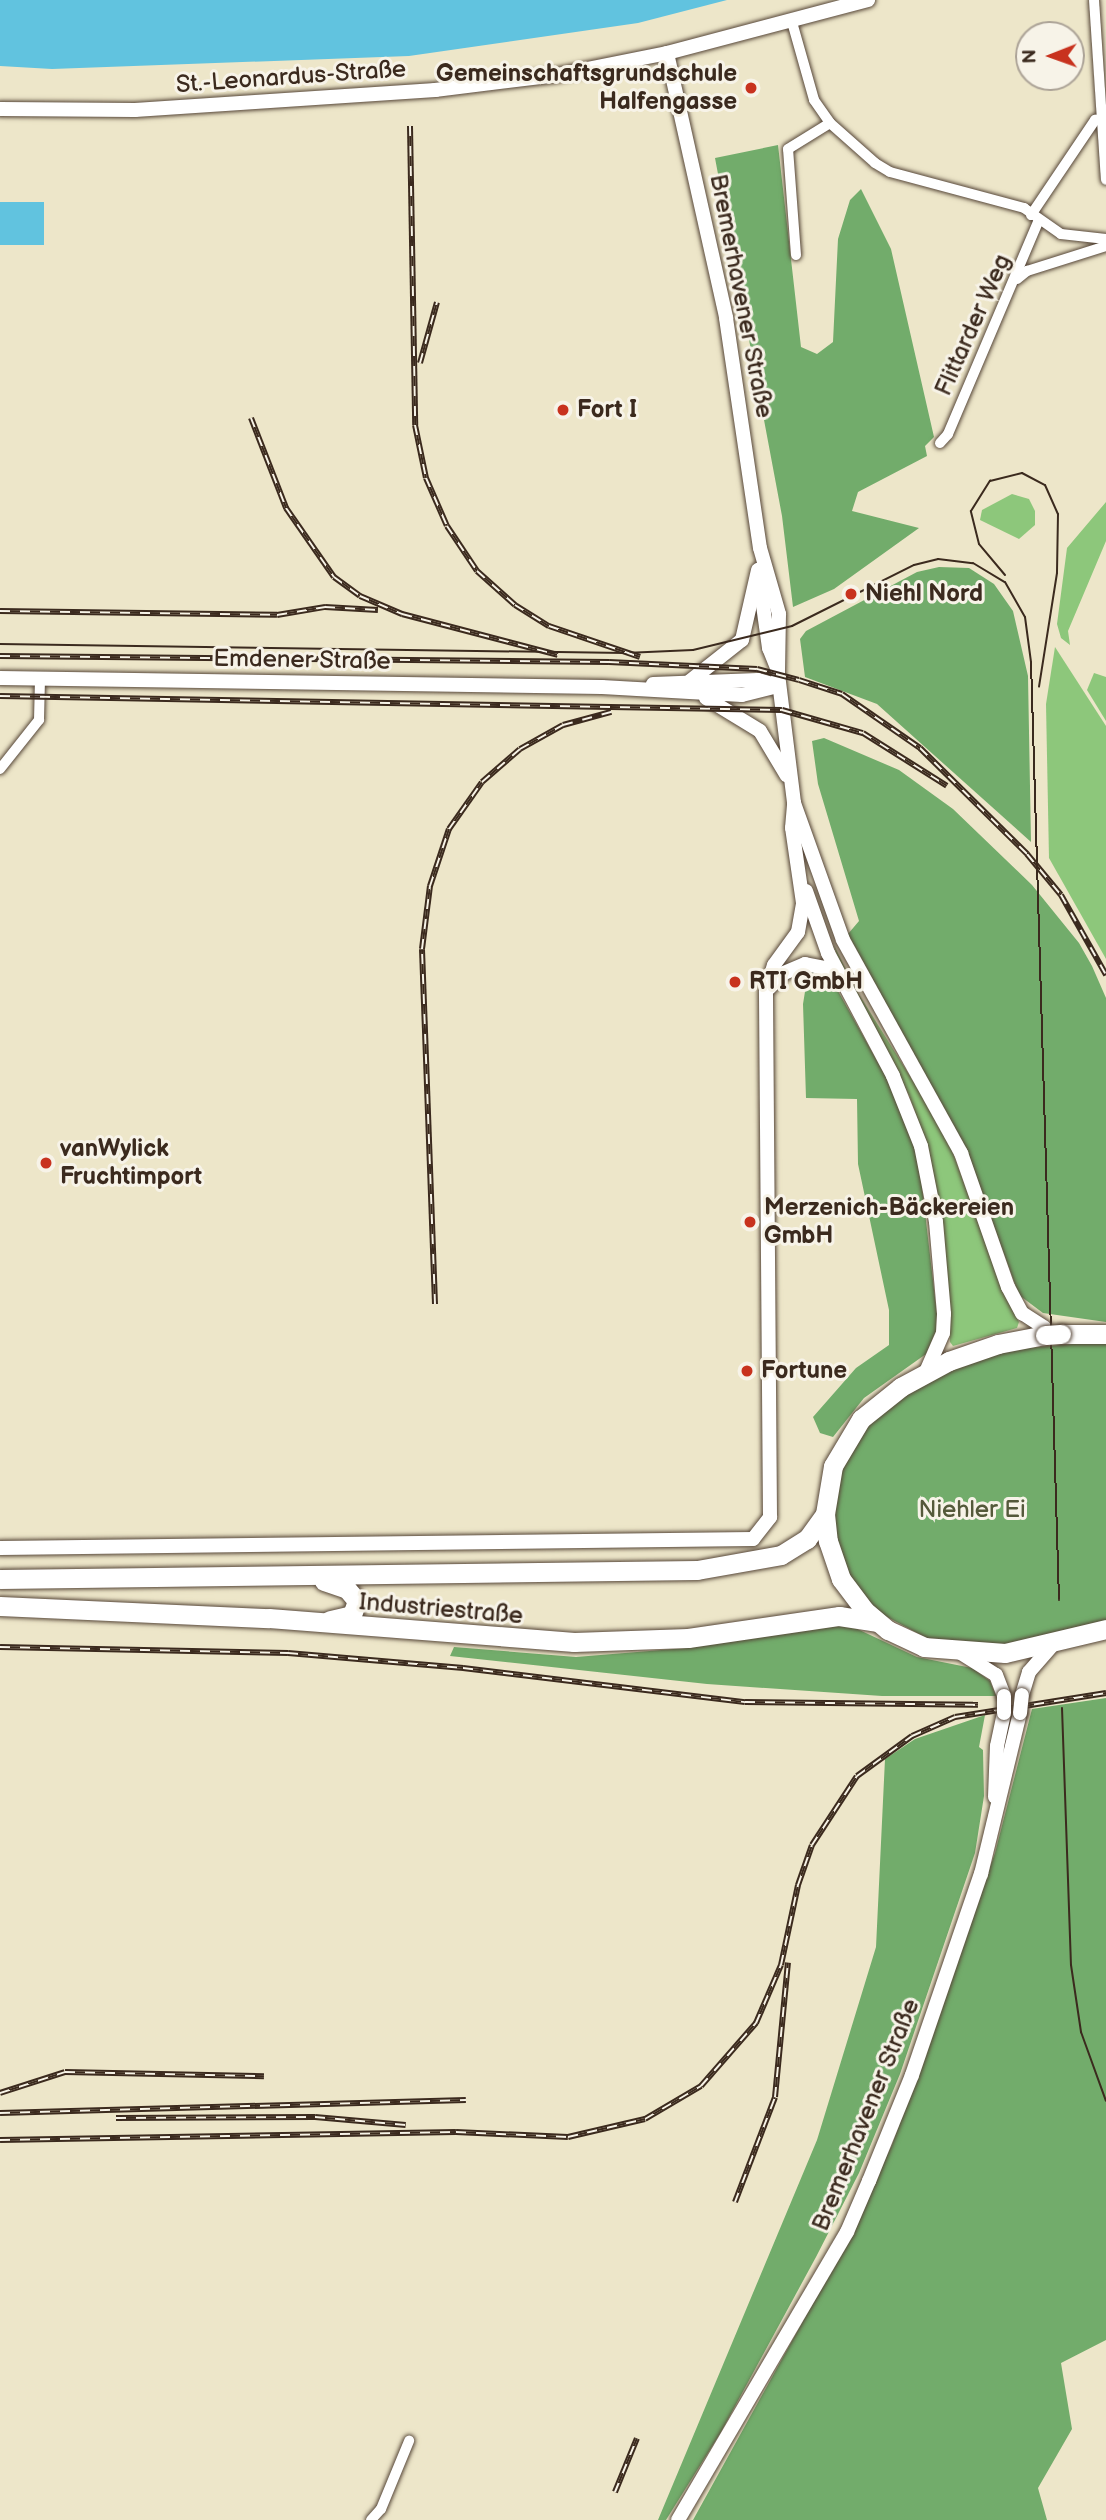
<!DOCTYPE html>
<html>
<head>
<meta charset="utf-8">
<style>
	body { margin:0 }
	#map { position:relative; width:1106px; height:2520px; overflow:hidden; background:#ede6c9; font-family:"Balsamiq Sans",sans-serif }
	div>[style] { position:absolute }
	.green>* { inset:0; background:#8dc77b }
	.forest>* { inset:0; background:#72ac6b }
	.water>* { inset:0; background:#61c3df; transform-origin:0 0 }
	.roads { filter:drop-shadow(0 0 2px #564638) drop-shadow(0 0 2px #564638) }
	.street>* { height:10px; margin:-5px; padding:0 5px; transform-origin:5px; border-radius:5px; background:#fff }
	.secondary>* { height:14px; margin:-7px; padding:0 7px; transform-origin:7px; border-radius:7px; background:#fff }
	.highway>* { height:19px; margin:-9.5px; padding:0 9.5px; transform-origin:9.5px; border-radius:9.5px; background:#fff }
	.tram>* { height:2px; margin:-1px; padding:0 1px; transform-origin:1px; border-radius:1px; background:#3b2a1e }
	.rail>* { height:6px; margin-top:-3px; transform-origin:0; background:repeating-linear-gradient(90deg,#f7f3e8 0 10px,#3b2a1e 0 20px); box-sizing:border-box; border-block:2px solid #3b2a1e }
	.bridges { filter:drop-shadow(0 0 2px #564638) drop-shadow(0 0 2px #564638) }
	.secondary-bridge>* { height:14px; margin:-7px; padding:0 7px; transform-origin:7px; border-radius:7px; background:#fff }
	.highway-bridge>* { height:19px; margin:-9.5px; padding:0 9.5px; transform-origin:9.5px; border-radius:9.5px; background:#fff }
	.dots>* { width:19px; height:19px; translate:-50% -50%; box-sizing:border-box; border:4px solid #f7f3e8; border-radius:50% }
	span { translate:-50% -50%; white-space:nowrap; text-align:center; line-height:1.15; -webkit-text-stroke:6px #f7f3e8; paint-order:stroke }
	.poi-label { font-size:24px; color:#3b2a1e; font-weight:700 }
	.right { translate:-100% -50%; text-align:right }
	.left { translate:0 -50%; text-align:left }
	.street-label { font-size:24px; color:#3b2a1e }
	.park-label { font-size:24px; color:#54593a }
	.north { position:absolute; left:1015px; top:21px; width:70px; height:70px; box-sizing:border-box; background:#f7f3e8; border:2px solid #aca397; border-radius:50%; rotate:269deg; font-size:19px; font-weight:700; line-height:28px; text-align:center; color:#3b2a1e }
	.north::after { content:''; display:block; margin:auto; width:24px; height:32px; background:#c8321e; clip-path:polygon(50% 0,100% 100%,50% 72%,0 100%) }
</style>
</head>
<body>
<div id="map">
	<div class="green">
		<div style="clip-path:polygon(1012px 494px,1029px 499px,1035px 511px,1035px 525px,1019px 539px,980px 520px,982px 510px)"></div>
		<div style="clip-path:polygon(1106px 502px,1106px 541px,1068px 631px,1070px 645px,1061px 638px,1057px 624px,1067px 548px)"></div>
		<div style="clip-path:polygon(1055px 647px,1106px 726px,1106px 959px,1049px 858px,1046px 704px)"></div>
		<div style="clip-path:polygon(1094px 673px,1106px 677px,1106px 721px,1087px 690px)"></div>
		<div style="clip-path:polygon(834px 945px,855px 988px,946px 1134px,1005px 1296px,1019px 1322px,1017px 1328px,953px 1346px,950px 1342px,944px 1229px,929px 1151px,909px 1095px,840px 966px)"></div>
	</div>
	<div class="forest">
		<div style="clip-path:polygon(778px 145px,801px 347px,817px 354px,833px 342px,838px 239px,850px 200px,861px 189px,891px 249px,934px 437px,925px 446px,927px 456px,858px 492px,852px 511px,919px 528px,834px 589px,793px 607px,782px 516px,715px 158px)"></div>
		<div style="clip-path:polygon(939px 567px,969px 568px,994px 584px,1013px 611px,1028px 676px,1031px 842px,877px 704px,805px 677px,800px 639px,806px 631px,917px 572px)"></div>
		<div style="clip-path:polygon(824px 738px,899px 770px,953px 809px,1032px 885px,1079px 943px,1092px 966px,1106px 998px,1106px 1322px,1043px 1313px,1019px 1295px,967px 1152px,848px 934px,859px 921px,818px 784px,812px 741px)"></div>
		<div style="clip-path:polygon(809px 967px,833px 982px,896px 1095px,919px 1161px,937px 1315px,936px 1331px,926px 1354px,864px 1398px,833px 1437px,820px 1433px,813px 1417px,856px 1368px,889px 1345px,889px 1310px,858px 1164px,857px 1099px,806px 1098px,803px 1004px)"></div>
		<div style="clip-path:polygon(1106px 1341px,1106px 1621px,1019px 1645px,938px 1644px,874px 1610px,843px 1568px,832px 1520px,839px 1469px,856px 1436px,892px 1400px,966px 1361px,1016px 1349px)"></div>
		<div style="clip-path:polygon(828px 1625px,851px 1626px,917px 1657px,972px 1668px,990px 1681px,996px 1696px,882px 1696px,707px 1684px,450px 1656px,454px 1647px,576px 1657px,686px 1648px)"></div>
		<div style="clip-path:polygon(1106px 1698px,1106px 2340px,1061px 2363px,1072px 2429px,1038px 2488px,1047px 2520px,693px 2520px,829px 2274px,892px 2145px,995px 1853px,1032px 1709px)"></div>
		<div style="clip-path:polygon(985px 1715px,979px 1747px,983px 1750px,984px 1796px,975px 1853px,900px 2074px,859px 2173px,816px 2257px,721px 2432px,666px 2520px,658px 2520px,817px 2140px,876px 1947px,885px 1759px,915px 1739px)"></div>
	</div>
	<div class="water">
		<div style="clip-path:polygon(0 0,727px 0,638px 23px,409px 56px,52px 69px,0 66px)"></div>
		<div style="left:0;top:202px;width:44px;height:43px"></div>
	</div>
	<div class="roads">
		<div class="street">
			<div style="left:1094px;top:0;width:180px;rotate:86.2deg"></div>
			<div style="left:792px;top:22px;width:81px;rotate:74.2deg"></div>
			<div style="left:814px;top:100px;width:28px;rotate:55deg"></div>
			<div style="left:830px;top:123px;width:60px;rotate:41.6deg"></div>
			<div style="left:875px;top:163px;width:17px;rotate:31deg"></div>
			<div style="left:890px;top:172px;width:139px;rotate:15deg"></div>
			<div style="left:1024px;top:208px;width:45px;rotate:35.1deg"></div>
			<div style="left:1061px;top:234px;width:45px;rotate:6.3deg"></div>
			<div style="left:1031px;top:215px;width:115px;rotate:-56deg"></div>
			<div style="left:1095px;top:120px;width:7px;rotate:-8deg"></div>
			<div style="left:796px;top:255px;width:106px;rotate:-94.3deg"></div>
			<div style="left:788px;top:149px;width:49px;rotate:-31.8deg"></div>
			<div style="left:1017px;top:279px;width:13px;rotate:-39deg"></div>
			<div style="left:1027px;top:271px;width:83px;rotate:-17.6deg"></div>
			<div style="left:940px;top:443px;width:12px;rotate:-48deg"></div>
			<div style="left:948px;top:434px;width:230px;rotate:-67deg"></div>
			<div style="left:0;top:769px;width:63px;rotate:-51.5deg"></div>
			<div style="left:39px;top:720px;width:41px;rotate:-88.6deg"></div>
			<div style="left:371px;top:2520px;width:15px;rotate:-48deg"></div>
			<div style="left:381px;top:2509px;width:74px;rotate:-67.6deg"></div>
		</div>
		<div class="secondary">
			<div style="left:667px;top:53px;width:271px;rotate:77.4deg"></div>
			<div style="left:726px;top:318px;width:232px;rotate:81.6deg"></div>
			<div style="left:760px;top:548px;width:69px;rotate:73.9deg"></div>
			<div style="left:779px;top:614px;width:60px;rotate:91deg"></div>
			<div style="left:778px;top:674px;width:130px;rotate:82.9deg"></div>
			<div style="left:794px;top:803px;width:145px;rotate:70.3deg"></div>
			<div style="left:843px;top:940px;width:244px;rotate:61deg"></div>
			<div style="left:961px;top:1153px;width:142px;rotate:70.7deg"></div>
			<div style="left:1008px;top:1287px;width:30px;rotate:62deg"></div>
			<div style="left:1022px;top:1313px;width:27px;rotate:33deg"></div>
			<div style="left:0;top:109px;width:135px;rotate:0.4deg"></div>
			<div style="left:135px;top:110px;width:301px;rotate:-3.8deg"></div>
			<div style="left:435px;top:90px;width:123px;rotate:-7deg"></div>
			<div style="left:557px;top:75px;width:112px;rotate:-11.3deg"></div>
			<div style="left:667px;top:53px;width:208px;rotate:-14.8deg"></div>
			<div style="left:760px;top:584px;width:65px;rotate:82deg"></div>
			<div style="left:769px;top:648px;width:22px;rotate:68deg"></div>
			<div style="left:0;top:678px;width:602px;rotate:0.86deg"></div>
			<div style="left:602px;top:687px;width:140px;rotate:3.3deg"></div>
			<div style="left:742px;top:695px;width:38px;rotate:-14deg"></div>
			<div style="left:690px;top:681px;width:66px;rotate:-38.3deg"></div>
			<div style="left:742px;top:640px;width:72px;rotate:-77.1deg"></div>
			<div style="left:653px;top:684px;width:105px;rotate:-2.2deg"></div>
			<div style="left:758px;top:680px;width:22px;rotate:16deg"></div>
			<div style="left:706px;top:698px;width:63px;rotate:31.4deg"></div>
			<div style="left:760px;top:731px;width:52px;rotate:59deg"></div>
			<div style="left:806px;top:891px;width:66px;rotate:70.5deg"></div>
			<div style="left:828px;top:953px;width:139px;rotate:62.1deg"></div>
			<div style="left:893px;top:1076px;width:75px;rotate:68.2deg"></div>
			<div style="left:921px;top:1146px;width:77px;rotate:78.8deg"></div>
			<div style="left:936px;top:1222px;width:92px;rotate:85deg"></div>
			<div style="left:944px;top:1314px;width:19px;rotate:93deg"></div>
			<div style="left:943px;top:1333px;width:43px;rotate:113.6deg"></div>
			<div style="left:769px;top:988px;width:21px;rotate:-45deg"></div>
			<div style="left:784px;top:973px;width:23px;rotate:-23deg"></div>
			<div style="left:805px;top:964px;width:21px;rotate:11deg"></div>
			<div style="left:826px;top:968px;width:16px;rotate:50deg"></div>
			<div style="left:0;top:1548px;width:753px;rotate:-0.68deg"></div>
			<div style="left:753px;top:1539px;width:28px;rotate:-52deg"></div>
			<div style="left:770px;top:1517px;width:526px;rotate:-90.44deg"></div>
			<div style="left:766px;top:991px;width:27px;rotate:-73deg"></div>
			<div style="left:774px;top:965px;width:41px;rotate:-54deg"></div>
			<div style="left:798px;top:932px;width:29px;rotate:-80deg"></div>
			<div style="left:803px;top:903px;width:76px;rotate:-98.3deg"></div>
			<div style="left:792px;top:828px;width:25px;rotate:-85deg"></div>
			<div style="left:961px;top:1653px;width:41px;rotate:32.2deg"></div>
			<div style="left:996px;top:1675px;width:22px;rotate:69deg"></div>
			<div style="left:1022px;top:1695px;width:24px;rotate:-73deg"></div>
			<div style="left:1029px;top:1672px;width:35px;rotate:-49deg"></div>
			<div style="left:995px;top:1797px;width:51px;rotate:-87.8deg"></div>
			<div style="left:997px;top:1746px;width:34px;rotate:-78deg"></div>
			<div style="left:678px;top:2520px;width:334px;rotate:-59.6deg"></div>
			<div style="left:847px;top:2232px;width:56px;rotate:-66.7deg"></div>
			<div style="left:869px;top:2181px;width:114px;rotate:-67.9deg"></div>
			<div style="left:912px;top:2075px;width:213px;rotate:-71.1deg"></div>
			<div style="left:981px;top:1874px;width:166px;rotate:-76.4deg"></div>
		</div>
		<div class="highway">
			<div style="left:1061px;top:1334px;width:45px"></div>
			<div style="left:1045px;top:1335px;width:48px;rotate:169.2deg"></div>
			<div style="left:998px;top:1344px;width:52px;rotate:160.9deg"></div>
			<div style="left:949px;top:1361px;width:55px;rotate:151.6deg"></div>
			<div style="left:901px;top:1387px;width:51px;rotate:141.3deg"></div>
			<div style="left:861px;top:1419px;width:55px;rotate:120.8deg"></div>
			<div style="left:833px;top:1466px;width:49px;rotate:99.5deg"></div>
			<div style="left:825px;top:1514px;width:27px;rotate:84deg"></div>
			<div style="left:828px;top:1541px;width:40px;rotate:71.1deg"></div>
			<div style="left:841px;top:1579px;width:39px;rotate:53deg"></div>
			<div style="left:864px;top:1610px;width:31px;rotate:40deg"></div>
			<div style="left:888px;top:1630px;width:40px;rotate:25deg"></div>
			<div style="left:924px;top:1647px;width:81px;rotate:4.2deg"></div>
			<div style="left:1005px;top:1653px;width:104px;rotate:-13.4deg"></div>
			<div style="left:0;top:1579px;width:697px;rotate:-0.74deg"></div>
			<div style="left:697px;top:1570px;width:85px;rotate:-10.1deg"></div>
			<div style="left:781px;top:1555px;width:31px;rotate:-32deg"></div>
			<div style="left:807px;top:1539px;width:31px;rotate:-54deg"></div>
			<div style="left:324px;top:1581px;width:24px;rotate:19deg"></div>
			<div style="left:347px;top:1589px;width:16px;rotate:50deg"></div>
			<div style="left:357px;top:1601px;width:15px;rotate:110deg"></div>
			<div style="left:352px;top:1615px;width:23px;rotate:167deg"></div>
			<div style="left:0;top:1606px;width:269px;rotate:2.6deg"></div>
			<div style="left:269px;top:1618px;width:306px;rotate:4.5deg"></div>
			<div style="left:574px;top:1642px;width:114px;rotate:-2deg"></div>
			<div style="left:688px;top:1638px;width:153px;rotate:-8.3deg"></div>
			<div style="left:839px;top:1616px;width:38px;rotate:9deg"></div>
		</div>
	</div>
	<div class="tram">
		<div style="left:1005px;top:575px;width:40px;rotate:-130deg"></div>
		<div style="left:979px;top:544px;width:34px;rotate:-104deg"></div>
		<div style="left:971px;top:511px;width:36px;rotate:-58deg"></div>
		<div style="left:990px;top:481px;width:33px;rotate:-14deg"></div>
		<div style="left:1022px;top:473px;width:26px;rotate:28deg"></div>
		<div style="left:1045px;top:485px;width:32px;rotate:66deg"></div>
		<div style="left:1058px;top:514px;width:59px;rotate:91deg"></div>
		<div style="left:1057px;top:573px;width:115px;rotate:99deg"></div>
		<div style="left:0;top:644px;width:625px;rotate:0.83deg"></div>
		<div style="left:625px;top:653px;width:68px;rotate:-2.5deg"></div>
		<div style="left:693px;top:650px;width:102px;rotate:-13.6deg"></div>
		<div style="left:792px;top:626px;width:136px;rotate:-26.6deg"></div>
		<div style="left:914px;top:565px;width:25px;rotate:-14deg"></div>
		<div style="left:938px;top:559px;width:35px;rotate:7deg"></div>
		<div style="left:973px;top:563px;width:37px;rotate:31deg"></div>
		<div style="left:1005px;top:582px;width:40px;rotate:60.3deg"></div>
		<div style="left:1025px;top:617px;width:45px;rotate:82.4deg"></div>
		<div style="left:1031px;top:662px;width:938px;rotate:88.29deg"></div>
		<div style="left:1062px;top:1708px;width:257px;rotate:88deg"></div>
		<div style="left:1071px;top:1965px;width:68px;rotate:81.5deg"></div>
		<div style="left:1081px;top:2032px;width:73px;rotate:70.1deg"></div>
	</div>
	<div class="rail">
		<div style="left:410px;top:126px;width:299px;rotate:89deg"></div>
		<div style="left:415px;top:425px;width:54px;rotate:78.3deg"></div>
		<div style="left:426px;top:478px;width:52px;rotate:66.4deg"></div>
		<div style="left:447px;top:526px;width:54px;rotate:56.3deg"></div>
		<div style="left:477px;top:571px;width:51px;rotate:41.8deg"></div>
		<div style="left:515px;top:605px;width:40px;rotate:32deg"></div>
		<div style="left:549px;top:626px;width:96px;rotate:18.8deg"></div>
		<div style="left:420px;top:363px;width:63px;rotate:-74.4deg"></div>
		<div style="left:251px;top:418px;width:97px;rotate:68.7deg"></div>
		<div style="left:286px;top:508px;width:84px;rotate:55.2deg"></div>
		<div style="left:334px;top:577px;width:32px;rotate:36deg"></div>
		<div style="left:360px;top:596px;width:46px;rotate:23.2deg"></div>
		<div style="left:402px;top:614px;width:161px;rotate:14.7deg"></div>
		<div style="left:0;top:611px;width:277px;rotate:0.8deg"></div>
		<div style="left:277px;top:615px;width:49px;rotate:-9.5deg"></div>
		<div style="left:325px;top:607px;width:53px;rotate:3.2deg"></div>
		<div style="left:0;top:656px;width:609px;rotate:0.56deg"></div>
		<div style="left:609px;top:662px;width:148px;rotate:2.7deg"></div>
		<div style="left:757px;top:669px;width:43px;rotate:14.7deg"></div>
		<div style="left:799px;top:680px;width:45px;rotate:18deg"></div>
		<div style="left:842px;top:694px;width:95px;rotate:34.7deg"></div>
		<div style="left:920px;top:748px;width:151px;rotate:44.7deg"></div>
		<div style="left:1027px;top:854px;width:53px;rotate:50.3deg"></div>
		<div style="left:1061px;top:895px;width:92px;rotate:60.6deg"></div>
		<div style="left:0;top:696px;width:782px;rotate:1.03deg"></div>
		<div style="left:782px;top:710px;width:84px;rotate:15.9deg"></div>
		<div style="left:863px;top:733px;width:99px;rotate:32.2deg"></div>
		<div style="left:435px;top:1304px;width:355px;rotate:-92.1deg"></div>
		<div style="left:422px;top:949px;width:64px;rotate:-82.8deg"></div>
		<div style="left:430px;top:886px;width:60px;rotate:-71.6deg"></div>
		<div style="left:449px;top:829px;width:57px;rotate:-54.9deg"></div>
		<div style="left:482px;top:782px;width:50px;rotate:-41deg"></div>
		<div style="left:520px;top:749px;width:49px;rotate:-29.2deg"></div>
		<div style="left:563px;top:725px;width:50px;rotate:-15.2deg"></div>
		<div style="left:0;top:1647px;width:288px;rotate:1.2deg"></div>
		<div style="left:288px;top:1653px;width:176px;rotate:4.9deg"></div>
		<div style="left:463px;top:1668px;width:284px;rotate:6.9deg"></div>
		<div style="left:745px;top:1702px;width:233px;rotate:0.7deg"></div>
		<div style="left:0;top:2093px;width:68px;rotate:-17.9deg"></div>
		<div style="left:65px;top:2072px;width:199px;rotate:1.2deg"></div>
		<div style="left:0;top:2113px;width:466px;rotate:-1.6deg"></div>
		<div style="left:116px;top:2118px;width:199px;rotate:-0.3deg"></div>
		<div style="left:315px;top:2117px;width:91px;rotate:5deg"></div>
		<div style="left:0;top:2140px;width:456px;rotate:-1deg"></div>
		<div style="left:456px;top:2132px;width:112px;rotate:2.6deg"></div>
		<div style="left:568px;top:2137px;width:79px;rotate:-13.2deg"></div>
		<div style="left:645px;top:2119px;width:65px;rotate:-30.5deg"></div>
		<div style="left:701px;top:2086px;width:84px;rotate:-48.9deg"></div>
		<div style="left:756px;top:2023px;width:63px;rotate:-66.7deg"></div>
		<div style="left:781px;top:1965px;width:82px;rotate:-78deg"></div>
		<div style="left:798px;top:1885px;width:42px;rotate:-70.7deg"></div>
		<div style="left:812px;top:1845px;width:82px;rotate:-56.9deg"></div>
		<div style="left:857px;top:1776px;width:68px;rotate:-36deg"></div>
		<div style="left:912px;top:1736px;width:47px;rotate:-23.8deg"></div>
		<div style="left:955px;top:1717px;width:153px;rotate:-9deg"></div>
		<div style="left:735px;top:2202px;width:112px;rotate:-69.1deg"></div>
		<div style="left:775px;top:2097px;width:135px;rotate:-84.5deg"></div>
		<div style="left:615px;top:2492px;width:58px;rotate:-67.8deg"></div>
	</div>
	<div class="bridges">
		<div class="secondary-bridge">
			<div style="left:1004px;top:1713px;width:17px;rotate:-90deg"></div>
			<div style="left:1020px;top:1713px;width:18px;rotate:-84deg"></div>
		</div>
		<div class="highway-bridge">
			<div style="left:1045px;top:1335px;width:16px;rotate:-4deg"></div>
		</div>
	</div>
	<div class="dots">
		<div style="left:751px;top:88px;background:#c8321e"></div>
		<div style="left:563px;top:410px;background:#c8321e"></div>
		<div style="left:851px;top:594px;background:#c8321e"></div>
		<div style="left:735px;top:982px;background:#c8321e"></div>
		<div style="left:46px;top:1163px;background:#c8321e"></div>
		<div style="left:750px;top:1222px;background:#c8321e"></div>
		<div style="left:747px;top:1371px;background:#c8321e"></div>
	</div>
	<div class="poi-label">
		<span class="right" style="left:737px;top:88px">Gemeinschaftsgrundschule<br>Halfengasse</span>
		<span class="left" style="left:577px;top:410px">Fort I</span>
		<span class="left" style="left:865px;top:594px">Niehl Nord</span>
		<span class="left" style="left:749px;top:982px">RTI GmbH</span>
		<span class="left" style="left:60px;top:1163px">vanWylick<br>Fruchtimport</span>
		<span class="left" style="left:764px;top:1222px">Merzenich-Bäckereien<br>GmbH</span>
		<span class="left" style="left:761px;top:1371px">Fortune</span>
	</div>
	<div class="street-label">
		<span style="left:291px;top:77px;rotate:-4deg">St.-Leonardus-Straße</span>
		<span style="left:741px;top:296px;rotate:79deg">Bremerhavener Straße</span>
		<span style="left:973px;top:325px;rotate:-66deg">Flittarder Weg</span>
		<span style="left:302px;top:660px;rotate:1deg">Emdener Straße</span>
		<span style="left:441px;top:1609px;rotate:5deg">Industriestraße</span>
		<span style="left:866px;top:2115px;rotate:-68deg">Bremerhavener Straße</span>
	</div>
	<div class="park-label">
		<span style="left:972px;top:1510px">Niehler Ei</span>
	</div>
	<div class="north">N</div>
</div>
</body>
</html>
